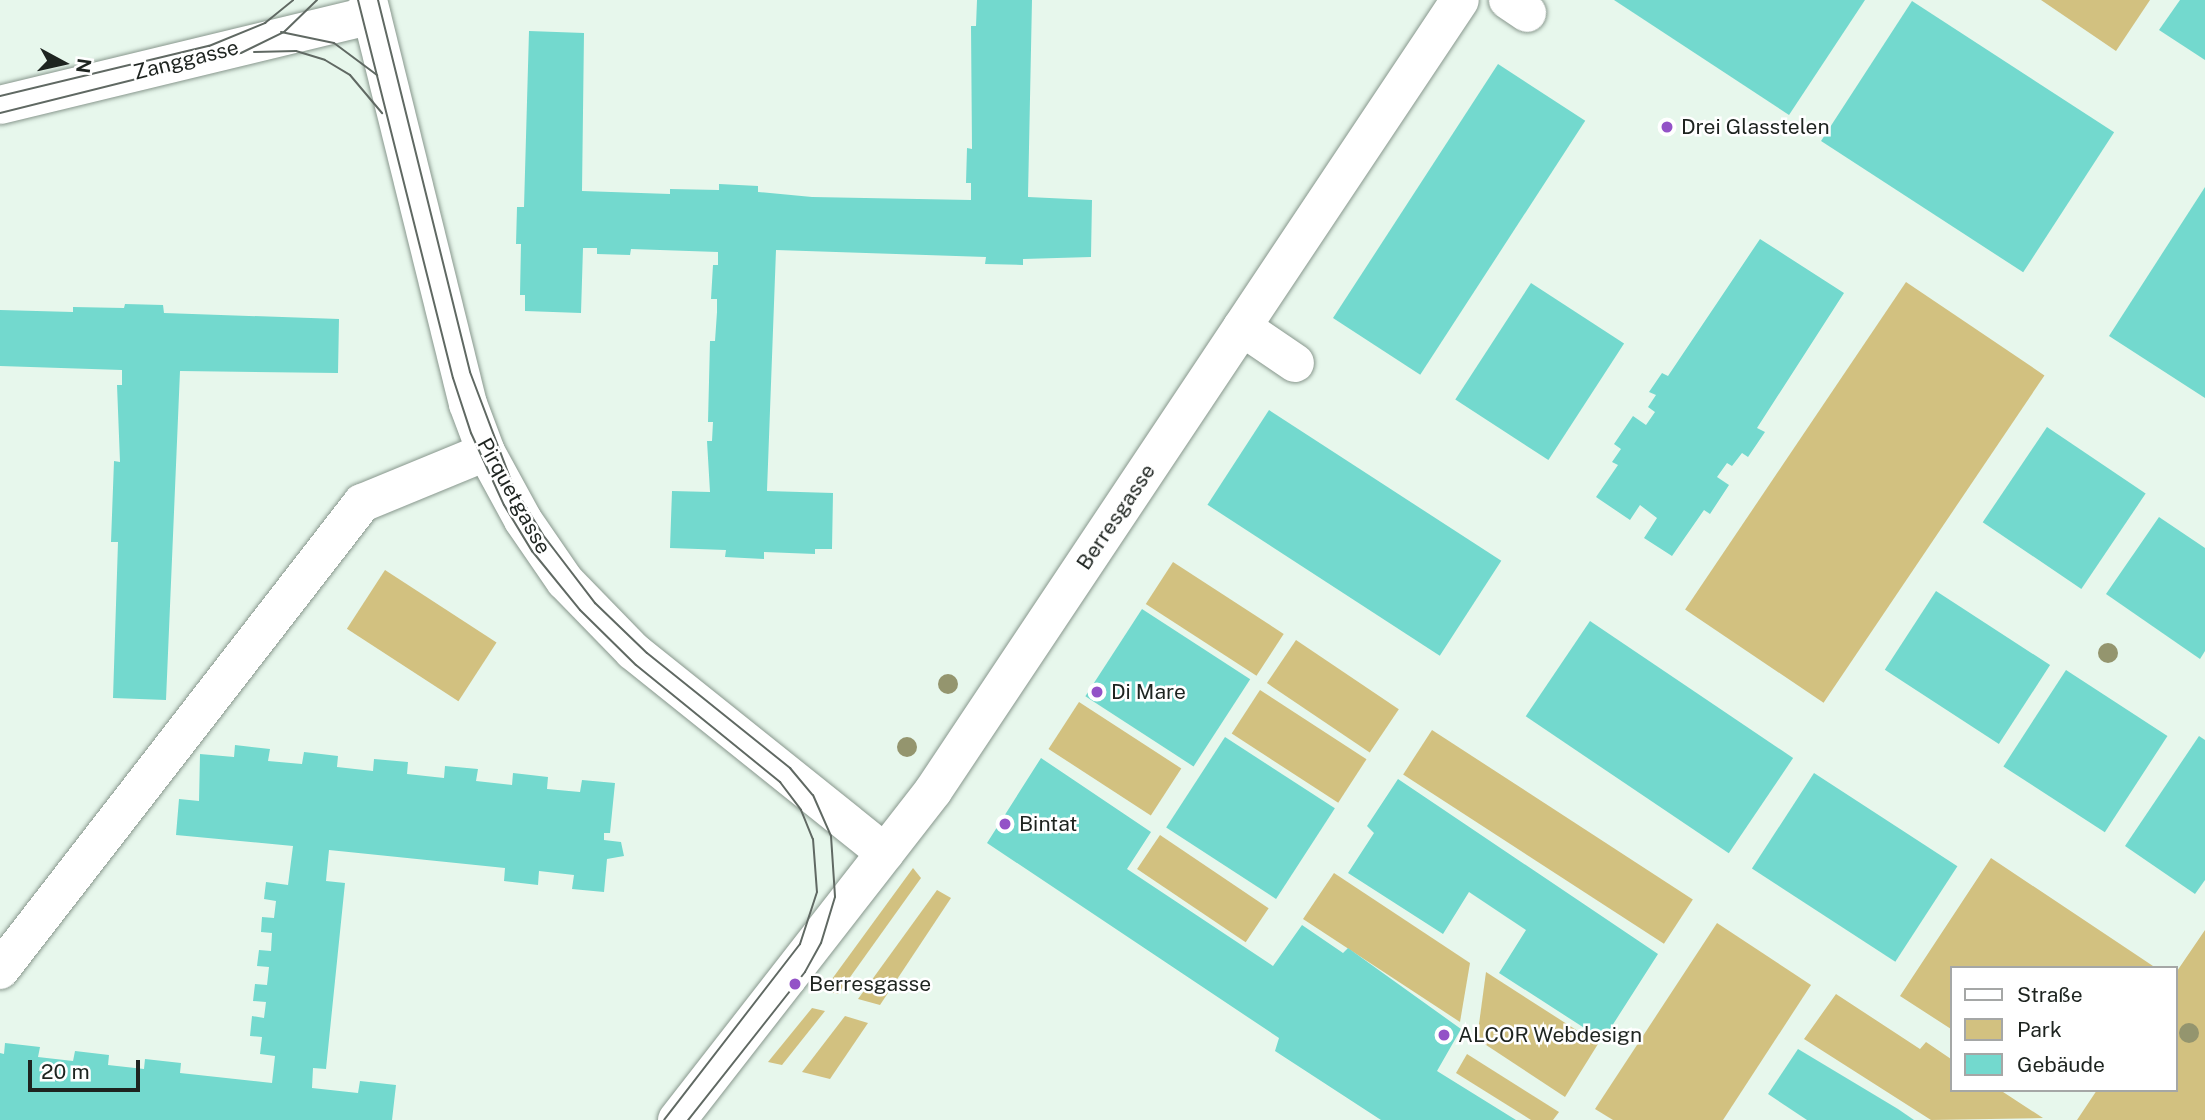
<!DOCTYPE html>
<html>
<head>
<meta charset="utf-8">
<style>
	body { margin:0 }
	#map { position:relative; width:2205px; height:1120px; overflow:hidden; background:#e7f7ec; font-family:"Public Sans",sans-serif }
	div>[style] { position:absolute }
	.green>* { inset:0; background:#d2c180; transform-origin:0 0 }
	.building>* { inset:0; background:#73d9ce; transform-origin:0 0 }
	.roads { filter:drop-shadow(0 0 2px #88978d) drop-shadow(0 0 2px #88978d) }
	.minor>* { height:38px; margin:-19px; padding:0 19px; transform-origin:19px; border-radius:19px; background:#fff }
	.tram>* { height:2px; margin:-1px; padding:0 1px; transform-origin:1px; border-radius:1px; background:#606963 }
	.trees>* { width:20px; height:20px; margin:-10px; border-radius:50%; background:#94956e }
	.dots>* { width:19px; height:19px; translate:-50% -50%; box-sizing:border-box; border:4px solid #fff; border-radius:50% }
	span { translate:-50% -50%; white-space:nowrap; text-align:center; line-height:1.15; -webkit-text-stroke:5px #fff; paint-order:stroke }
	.street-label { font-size:21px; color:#1e2420 }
	.poi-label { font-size:21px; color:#1e2420 }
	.left { translate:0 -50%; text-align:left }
	.legend { position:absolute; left:1950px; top:966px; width:228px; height:126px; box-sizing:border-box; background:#fff; border:2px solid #a5a7a6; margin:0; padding:9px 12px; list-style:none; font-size:21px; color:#1e2420 }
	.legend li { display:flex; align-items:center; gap:14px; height:35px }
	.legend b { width:35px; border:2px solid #a5a7a6 }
	.north { position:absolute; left:28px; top:28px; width:70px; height:70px; -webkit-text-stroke:5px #fff; paint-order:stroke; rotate:98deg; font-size:19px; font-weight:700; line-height:28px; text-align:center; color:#1e2420 }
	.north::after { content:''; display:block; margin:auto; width:24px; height:32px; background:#1e2420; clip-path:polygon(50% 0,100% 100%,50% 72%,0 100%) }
	.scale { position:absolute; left:28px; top:1060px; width:112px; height:32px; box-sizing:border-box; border:4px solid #1e2420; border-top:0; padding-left:9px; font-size:21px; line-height:24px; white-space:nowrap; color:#1e2420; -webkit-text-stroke:5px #fff; paint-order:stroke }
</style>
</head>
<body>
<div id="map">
	<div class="green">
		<div style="clip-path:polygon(2041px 0,2150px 0,2116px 51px)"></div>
		<div style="left:1906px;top:282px;width:167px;height:395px;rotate:34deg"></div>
		<div style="left:1173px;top:562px;width:132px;height:50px;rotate:33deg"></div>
		<div style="left:385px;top:570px;width:133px;height:70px;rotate:33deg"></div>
		<div style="left:1296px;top:640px;width:124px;height:52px;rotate:34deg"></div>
		<div style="left:1260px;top:690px;width:127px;height:52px;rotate:33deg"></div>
		<div style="left:1079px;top:702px;width:122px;height:56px;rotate:33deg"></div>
		<div style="left:1432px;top:730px;width:311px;height:53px;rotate:33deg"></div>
		<div style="left:1160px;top:835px;width:131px;height:41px;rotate:34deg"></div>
		<div style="clip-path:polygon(1991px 858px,2153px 966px,2152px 968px,1951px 968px,1951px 1029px,1900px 996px)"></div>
		<div style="clip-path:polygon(913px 868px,921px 878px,838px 994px,824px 990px)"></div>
		<div style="clip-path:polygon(1334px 873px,1470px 963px,1460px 1022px,1303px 919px)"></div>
		<div style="clip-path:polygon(937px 890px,951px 898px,880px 1005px,858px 999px)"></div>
		<div style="clip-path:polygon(1717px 923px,1811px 985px,1723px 1120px,1613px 1120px,1595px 1109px)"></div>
		<div style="clip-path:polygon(2205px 930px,2205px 1120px,2077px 1120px,2097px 1090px,2175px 1090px,2175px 974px)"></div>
		<div style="clip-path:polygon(1486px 972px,1598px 1044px,1565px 1097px,1477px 1039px)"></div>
		<div style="clip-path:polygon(1836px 994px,1920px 1049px,1926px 1042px,1951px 1059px,1951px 1090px,2000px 1090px,2043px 1118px,1931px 1120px,1804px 1039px)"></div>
		<div style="clip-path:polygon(812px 1008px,825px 1011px,782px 1065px,768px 1062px)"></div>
		<div style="clip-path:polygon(845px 1016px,868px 1023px,830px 1079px,802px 1072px)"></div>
		<div style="clip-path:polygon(1467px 1054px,1559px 1112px,1553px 1120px,1531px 1120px,1456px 1073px)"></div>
	</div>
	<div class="building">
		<div style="clip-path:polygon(977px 0,1032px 0,1028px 197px,1092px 200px,1091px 257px,1023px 259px,1023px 265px,985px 264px,986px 257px,776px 250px,767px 491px,833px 493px,832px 549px,815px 549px,815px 554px,764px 552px,764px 559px,725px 557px,726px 550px,670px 548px,672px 491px,710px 492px,707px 441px,712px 441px,713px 422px,708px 422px,710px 341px,715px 341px,717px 312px,717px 299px,711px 299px,713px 265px,718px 265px,718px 252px,631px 249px,630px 255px,597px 254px,597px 248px,583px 248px,581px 313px,525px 311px,525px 295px,520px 295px,521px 244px,516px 244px,517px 207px,524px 207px,529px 31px,584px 33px,582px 191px,670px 194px,670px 189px,719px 190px,719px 184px,758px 186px,758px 192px,812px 197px,971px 200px,971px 183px,966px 183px,967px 148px,972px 149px,971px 26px,976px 26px)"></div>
		<div style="clip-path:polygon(1614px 0,1865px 0,1789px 115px)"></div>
		<div style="clip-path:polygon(2180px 0,2205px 0,2205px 60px,2159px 30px)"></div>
		<div style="left:1912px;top:1px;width:241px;height:167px;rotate:33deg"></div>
		<div style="left:1498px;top:64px;width:104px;height:303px;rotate:33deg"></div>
		<div style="clip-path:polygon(2205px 187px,2205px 398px,2109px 336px)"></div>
		<div style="clip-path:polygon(1760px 239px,1844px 293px,1757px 428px,1765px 432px,1748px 457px,1742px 453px,1732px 466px,1727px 463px,1717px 477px,1729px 485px,1710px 514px,1704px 510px,1672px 556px,1644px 538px,1657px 518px,1640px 505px,1630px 520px,1596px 497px,1618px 465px,1612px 462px,1621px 449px,1614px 444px,1633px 416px,1646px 425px,1655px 412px,1648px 407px,1656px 395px,1649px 392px,1662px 373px,1668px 376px)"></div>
		<div style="left:1531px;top:283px;width:111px;height:139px;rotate:33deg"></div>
		<div style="clip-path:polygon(125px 304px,163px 305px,164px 313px,339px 319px,338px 373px,180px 371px,166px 700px,113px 698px,118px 542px,111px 542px,114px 461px,120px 462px,117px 385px,122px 385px,122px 370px,0 366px,0 310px,73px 312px,73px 307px,124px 308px)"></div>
		<div style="left:1269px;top:410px;width:277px;height:113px;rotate:33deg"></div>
		<div style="left:2047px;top:427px;width:119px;height:115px;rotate:34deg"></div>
		<div style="clip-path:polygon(2159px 517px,2205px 548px,2205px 651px,2200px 659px,2106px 594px)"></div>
		<div style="left:1936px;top:591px;width:136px;height:94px;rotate:33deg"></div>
		<div style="left:1142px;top:609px;width:129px;height:104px;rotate:33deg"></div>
		<div style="left:1590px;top:621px;width:245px;height:115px;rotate:34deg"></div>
		<div style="left:2066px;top:670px;width:121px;height:115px;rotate:33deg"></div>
		<div style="clip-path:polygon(2199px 736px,2205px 740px,2205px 880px,2195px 894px,2125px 846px)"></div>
		<div style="left:1225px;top:737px;width:131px;height:108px;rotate:33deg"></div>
		<div style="clip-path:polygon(235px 745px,270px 749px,268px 761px,302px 764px,304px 752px,338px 756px,337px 767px,373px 771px,374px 759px,408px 762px,407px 774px,444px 778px,445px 766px,478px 769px,476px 781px,512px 785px,513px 773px,548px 777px,547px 789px,580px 792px,582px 780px,615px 783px,610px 833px,604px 833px,604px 840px,621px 842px,624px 856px,607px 859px,604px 892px,572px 889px,574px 875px,539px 871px,538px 885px,504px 881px,505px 868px,329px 850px,326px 881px,345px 883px,326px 1069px,313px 1068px,312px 1088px,358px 1093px,360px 1081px,396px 1085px,392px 1120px,0 1120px,0 1053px,4px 1054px,5px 1043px,40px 1047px,38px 1057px,73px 1061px,75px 1051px,109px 1055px,108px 1065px,144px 1069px,145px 1059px,181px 1063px,180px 1073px,272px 1083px,275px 1056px,260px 1054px,262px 1037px,250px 1036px,252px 1016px,264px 1018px,266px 1002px,253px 1001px,255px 984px,267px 985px,269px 967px,257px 966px,259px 950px,271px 951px,272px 933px,261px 932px,262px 917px,274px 918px,276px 901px,264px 899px,266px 882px,288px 885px,293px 846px,176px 835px,179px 799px,199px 801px,200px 754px,234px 757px)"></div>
		<div style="clip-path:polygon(1041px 758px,1151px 832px,1127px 869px,1273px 966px,1302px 925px,1343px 953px,1348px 948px,1461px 1029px,1437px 1071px,1516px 1120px,1381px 1120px,1275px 1051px,1279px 1038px,987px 843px)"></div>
		<div style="left:1814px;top:773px;width:171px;height:114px;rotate:33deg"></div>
		<div style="clip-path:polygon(1398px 779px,1658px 954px,1603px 1040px,1499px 973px,1526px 930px,1469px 892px,1443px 934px,1348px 873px,1374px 833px,1367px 826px)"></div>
		<div style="clip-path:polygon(1798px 1049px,1898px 1109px,1914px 1120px,1807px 1120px,1768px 1094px)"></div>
	</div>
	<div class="roads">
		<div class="minor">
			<div style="left:368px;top:0;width:416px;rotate:76.1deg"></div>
			<div style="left:468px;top:404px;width:51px;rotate:69.4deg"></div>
			<div style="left:486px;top:452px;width:77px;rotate:61.4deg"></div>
			<div style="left:523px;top:520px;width:74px;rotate:55.5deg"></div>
			<div style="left:565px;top:581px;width:98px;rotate:45.8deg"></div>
			<div style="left:633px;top:651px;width:323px;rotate:38.7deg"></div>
			<div style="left:1508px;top:0;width:23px;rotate:34deg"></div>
			<div style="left:0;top:105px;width:382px;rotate:-13.6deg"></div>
			<div style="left:1242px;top:327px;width:64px;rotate:34.2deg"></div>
			<div style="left:0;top:970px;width:591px;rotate:-52.22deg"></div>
			<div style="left:362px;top:503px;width:134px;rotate:-22.4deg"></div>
			<div style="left:677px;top:1120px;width:417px;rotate:-52.1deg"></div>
			<div style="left:933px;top:791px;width:950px;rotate:-56.33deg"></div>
		</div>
	</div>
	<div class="tram">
		<div style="left:358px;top:0;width:390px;rotate:75.9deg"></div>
		<div style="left:453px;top:378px;width:58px;rotate:71.9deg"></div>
		<div style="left:471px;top:433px;width:79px;rotate:65.4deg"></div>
		<div style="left:504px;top:505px;width:54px;rotate:58.7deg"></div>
		<div style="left:532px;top:551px;width:76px;rotate:50.9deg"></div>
		<div style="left:580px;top:610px;width:78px;rotate:44.5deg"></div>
		<div style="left:636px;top:665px;width:186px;rotate:39.1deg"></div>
		<div style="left:780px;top:782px;width:35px;rotate:53deg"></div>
		<div style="left:801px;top:810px;width:31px;rotate:68deg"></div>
		<div style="left:813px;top:839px;width:53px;rotate:85.7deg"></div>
		<div style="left:817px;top:892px;width:55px;rotate:108.1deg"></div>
		<div style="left:800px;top:944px;width:222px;rotate:127.7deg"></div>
		<div style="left:378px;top:0;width:383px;rotate:76.1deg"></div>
		<div style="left:470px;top:372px;width:122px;rotate:69.3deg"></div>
		<div style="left:513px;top:486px;width:57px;rotate:58.5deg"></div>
		<div style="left:543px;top:535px;width:86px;rotate:52.6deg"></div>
		<div style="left:595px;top:603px;width:72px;rotate:43.9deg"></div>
		<div style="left:647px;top:653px;width:184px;rotate:38.8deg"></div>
		<div style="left:790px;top:768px;width:35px;rotate:50deg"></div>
		<div style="left:813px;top:795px;width:45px;rotate:66.3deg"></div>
		<div style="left:831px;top:836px;width:61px;rotate:86.2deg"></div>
		<div style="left:835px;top:897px;width:48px;rotate:106.9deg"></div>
		<div style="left:821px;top:943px;width:33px;rotate:119deg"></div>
		<div style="left:805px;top:972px;width:189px;rotate:128.3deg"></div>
		<div style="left:281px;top:32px;width:54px;rotate:11.7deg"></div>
		<div style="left:334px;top:43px;width:54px;rotate:36.7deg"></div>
		<div style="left:254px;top:52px;width:42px;rotate:-1.4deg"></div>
		<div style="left:296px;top:51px;width:30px;rotate:17deg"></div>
		<div style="left:325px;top:60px;width:29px;rotate:31deg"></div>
		<div style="left:350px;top:75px;width:50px;rotate:49.9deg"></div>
		<div style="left:0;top:96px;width:215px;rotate:-13.5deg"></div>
		<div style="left:209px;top:46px;width:61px;rotate:-22.3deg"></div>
		<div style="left:265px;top:23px;width:36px;rotate:-39deg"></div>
		<div style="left:0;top:113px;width:248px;rotate:-14deg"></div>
		<div style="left:241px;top:53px;width:48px;rotate:-26deg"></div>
		<div style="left:284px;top:32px;width:46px;rotate:-44.1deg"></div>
	</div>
	<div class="trees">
		<div style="left:2108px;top:653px"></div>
		<div style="left:948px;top:684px"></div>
		<div style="left:907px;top:747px"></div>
		<div style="left:2189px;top:1033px"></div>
	</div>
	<div class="dots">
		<div style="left:1667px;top:127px;background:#9352c7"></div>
		<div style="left:1097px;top:692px;background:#9352c7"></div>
		<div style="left:1005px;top:824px;background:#9352c7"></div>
		<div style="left:795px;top:984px;background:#9352c7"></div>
		<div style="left:1444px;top:1035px;background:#9352c7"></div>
	</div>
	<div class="street-label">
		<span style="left:186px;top:60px;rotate:-14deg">Zanggasse</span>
		<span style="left:514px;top:496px;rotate:61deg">Pirquetgasse</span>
		<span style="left:1116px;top:517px;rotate:-56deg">Berresgasse</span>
	</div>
	<div class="poi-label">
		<span class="left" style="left:1681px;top:127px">Drei Glasstelen</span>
		<span class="left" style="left:1111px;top:692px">Di Mare</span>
		<span class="left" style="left:1019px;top:824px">Bintat</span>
		<span class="left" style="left:809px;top:984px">Berresgasse</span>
		<span class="left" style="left:1458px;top:1035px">ALCOR Webdesign</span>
	</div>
	<ul class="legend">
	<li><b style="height:9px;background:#fff"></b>Straße</li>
	<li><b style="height:19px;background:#d2c180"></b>Park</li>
	<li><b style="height:19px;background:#73d9ce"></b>Gebäude</li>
	</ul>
	<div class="north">N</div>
	<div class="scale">20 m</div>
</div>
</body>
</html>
